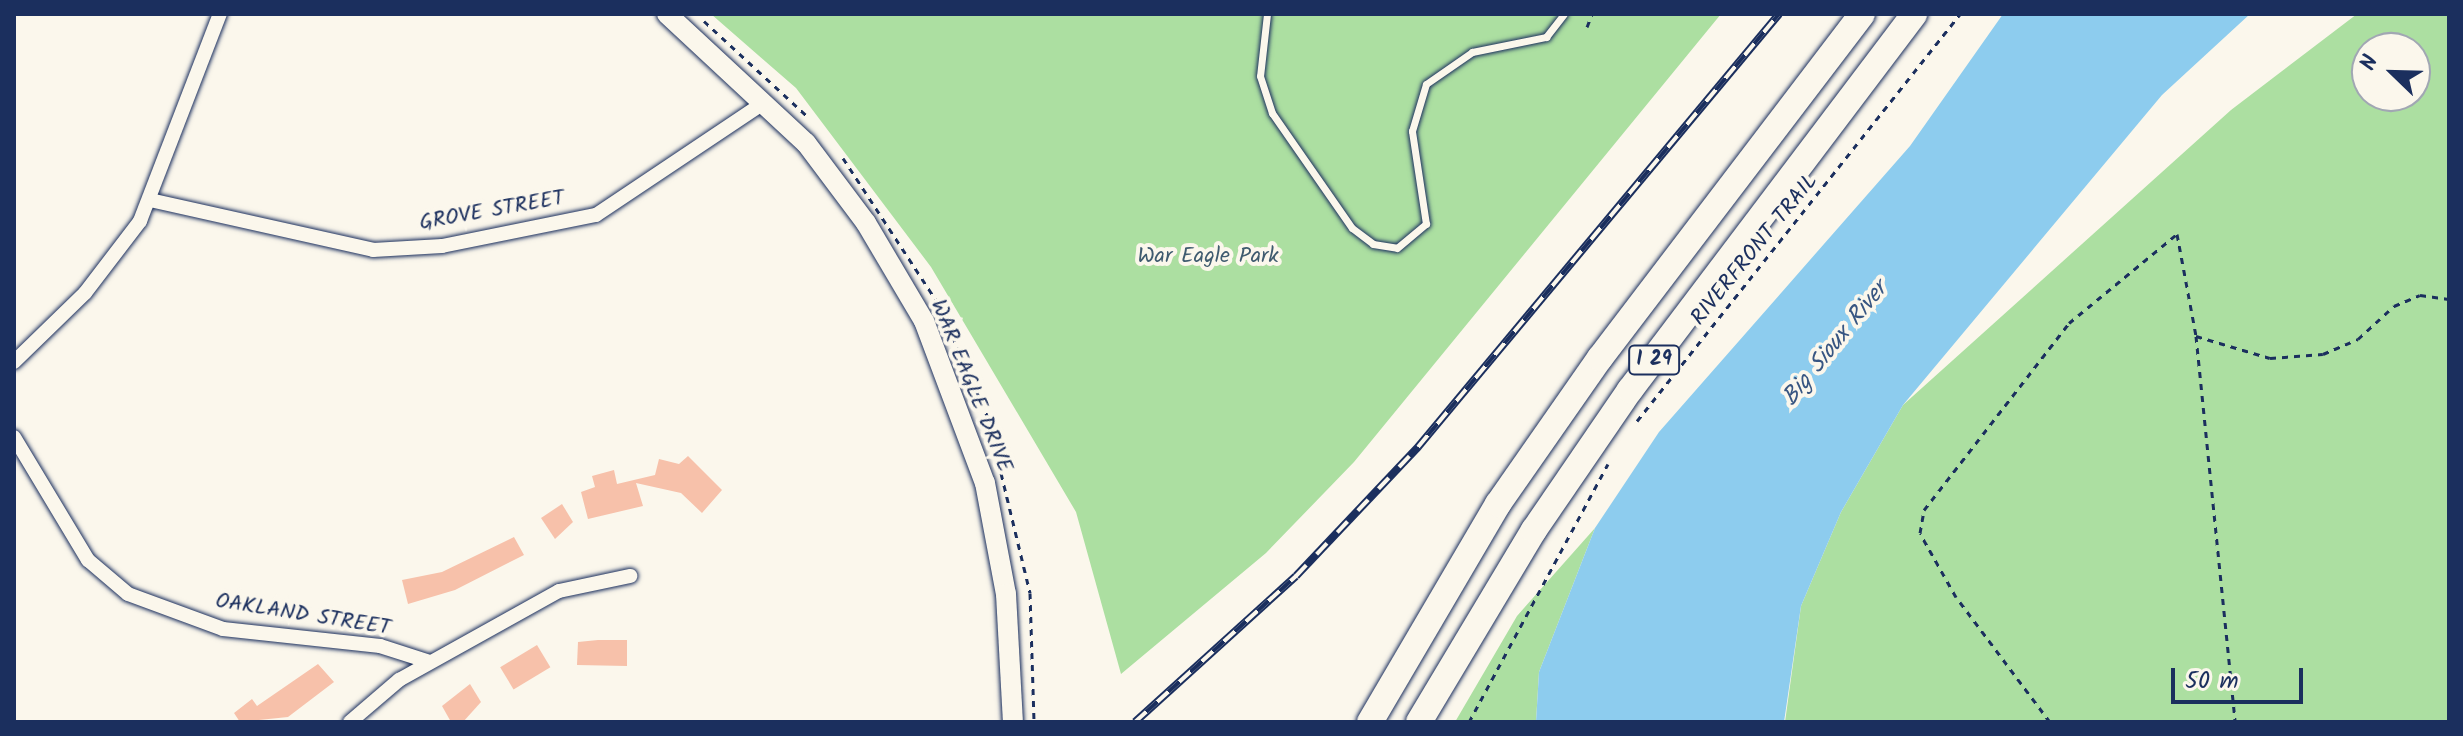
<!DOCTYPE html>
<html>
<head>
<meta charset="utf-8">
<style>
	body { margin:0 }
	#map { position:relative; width:2463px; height:736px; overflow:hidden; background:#fbf7ec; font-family:Kalam,sans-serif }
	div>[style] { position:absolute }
	.green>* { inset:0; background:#acdfa1 }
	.water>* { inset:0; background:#8dccee }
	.building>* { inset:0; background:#f7c1aa; transform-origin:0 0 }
	.path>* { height:3px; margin-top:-1.5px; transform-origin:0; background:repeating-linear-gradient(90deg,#1b2f5e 0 6px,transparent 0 12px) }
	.roads { filter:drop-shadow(0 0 2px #1b2f5e) drop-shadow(0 0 2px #1b2f5e) }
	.lane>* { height:7px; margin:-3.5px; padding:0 3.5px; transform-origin:3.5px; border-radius:3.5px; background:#fbf7ec }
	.street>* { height:14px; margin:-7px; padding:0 7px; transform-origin:7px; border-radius:7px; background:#fbf7ec }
	.secondary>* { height:20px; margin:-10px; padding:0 10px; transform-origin:10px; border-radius:10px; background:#fbf7ec }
	.highway>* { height:26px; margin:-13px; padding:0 13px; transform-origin:13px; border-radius:13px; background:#fbf7ec }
	.rail>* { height:8px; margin-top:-4px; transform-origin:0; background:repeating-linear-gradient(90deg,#fbf7ec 0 15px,#1b2f5e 0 30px); box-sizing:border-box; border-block:2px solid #1b2f5e }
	span { translate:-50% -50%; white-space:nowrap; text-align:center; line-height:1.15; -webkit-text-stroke:8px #fbf7ec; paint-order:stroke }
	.shield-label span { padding:2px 6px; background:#fbf7ec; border:2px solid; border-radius:6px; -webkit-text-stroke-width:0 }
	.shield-label { font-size:20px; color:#1b2f5e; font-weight:700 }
	.street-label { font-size:22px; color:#1b2f5e }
	.park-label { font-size:22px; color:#3f5b6f }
	.water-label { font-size:24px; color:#385682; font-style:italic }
	.frame { position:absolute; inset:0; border:16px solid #1b2f5e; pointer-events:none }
	.north { position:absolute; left:2351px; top:32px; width:80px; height:80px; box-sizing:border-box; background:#fbf7ec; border:2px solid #a1a7b3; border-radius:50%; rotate:293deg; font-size:22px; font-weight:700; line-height:32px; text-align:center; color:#1b2f5e }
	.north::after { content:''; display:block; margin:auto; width:28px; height:36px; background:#1b2f5e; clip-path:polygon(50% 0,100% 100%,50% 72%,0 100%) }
	.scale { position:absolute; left:2171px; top:668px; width:132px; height:36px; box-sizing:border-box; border:4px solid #1b2f5e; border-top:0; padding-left:10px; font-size:24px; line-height:28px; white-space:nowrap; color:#1b2f5e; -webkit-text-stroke:6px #fbf7ec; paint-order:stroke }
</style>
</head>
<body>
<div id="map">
	<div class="green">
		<div style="clip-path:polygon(711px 14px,1721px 14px,1354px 462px,1266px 553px,1121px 674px,1076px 512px,931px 267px,796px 88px)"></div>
		<div style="clip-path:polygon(evenodd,2357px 14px,2449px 14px,2449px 722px,1785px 722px,1801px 606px,1841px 512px,1903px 405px,2231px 110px,2357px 14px,2367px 48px,2415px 48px,2415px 96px,2367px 96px,2367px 48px)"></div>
		<div style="clip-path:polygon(1595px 528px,1539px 672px,1536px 722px,1455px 722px,1517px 616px)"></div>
	</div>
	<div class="water">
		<div style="clip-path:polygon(2003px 14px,2250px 14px,2162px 95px,1903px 405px,1841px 512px,1801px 606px,1784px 722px,1536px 722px,1539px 672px,1595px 528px,1659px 432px,1910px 146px)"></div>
	</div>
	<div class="building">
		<div style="clip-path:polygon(688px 456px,722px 490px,702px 513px,681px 493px,636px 483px,643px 506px,588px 519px,581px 492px,595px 487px,592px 476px,614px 470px,617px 484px,655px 475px,659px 459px,679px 464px)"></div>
		<div style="clip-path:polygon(562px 504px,573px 522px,555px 539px,541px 518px)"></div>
		<div style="clip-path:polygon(514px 537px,524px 555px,455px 590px,408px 604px,402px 580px,442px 572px)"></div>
		<div style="clip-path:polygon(598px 640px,627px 640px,627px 666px,577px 665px,578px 642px)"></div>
		<div style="left:537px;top:645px;width:26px;height:43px;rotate:59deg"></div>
		<div style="clip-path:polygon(318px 664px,334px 682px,288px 717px,240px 722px,234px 713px,252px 699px,257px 706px)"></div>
		<div style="clip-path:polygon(470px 684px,481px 702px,463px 722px,451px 722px,442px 706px)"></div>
	</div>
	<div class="path">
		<div style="left:704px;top:21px;width:140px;rotate:42.7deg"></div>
		<div style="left:1587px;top:27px;width:14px;rotate:-69deg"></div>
		<div style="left:843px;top:158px;width:173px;rotate:56.8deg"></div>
		<div style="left:938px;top:303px;width:122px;rotate:66.4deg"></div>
		<div style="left:987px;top:415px;width:183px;rotate:76.4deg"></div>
		<div style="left:1030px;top:593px;width:129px;rotate:88.2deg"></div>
		<div style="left:2177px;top:234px;width:104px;rotate:79.4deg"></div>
		<div style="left:2196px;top:336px;width:388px;rotate:84.2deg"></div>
		<div style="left:2196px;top:336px;width:77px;rotate:16.6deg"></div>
		<div style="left:2270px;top:358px;width:53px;rotate:-4.3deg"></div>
		<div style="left:2323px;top:354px;width:38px;rotate:-23deg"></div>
		<div style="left:2358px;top:339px;width:49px;rotate:-42.5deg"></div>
		<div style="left:2394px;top:306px;width:28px;rotate:-23deg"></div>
		<div style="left:2420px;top:295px;width:29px;rotate:8deg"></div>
		<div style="left:1637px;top:421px;width:520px;rotate:-51.56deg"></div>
		<div style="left:1469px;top:722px;width:293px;rotate:-61.7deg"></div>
		<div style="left:2050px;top:722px;width:156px;rotate:-126.9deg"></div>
		<div style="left:1956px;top:597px;width:73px;rotate:-119.4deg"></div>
		<div style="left:1920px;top:533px;width:23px;rotate:-80deg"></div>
		<div style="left:1924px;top:510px;width:237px;rotate:-52.2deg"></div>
		<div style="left:2069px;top:323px;width:140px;rotate:-39.5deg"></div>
	</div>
	<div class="roads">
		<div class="lane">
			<div style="left:1267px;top:14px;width:62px;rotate:96.4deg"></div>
			<div style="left:1260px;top:76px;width:39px;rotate:72deg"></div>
			<div style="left:1272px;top:113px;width:140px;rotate:55.2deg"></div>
			<div style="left:1352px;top:228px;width:26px;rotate:37deg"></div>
			<div style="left:1373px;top:244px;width:24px;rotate:9deg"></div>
			<div style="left:1397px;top:248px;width:38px;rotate:-40deg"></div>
			<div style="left:1426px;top:224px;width:94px;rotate:-98.6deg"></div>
			<div style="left:1412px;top:131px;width:49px;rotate:-73.4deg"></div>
			<div style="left:1426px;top:84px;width:56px;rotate:-34.8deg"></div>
			<div style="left:1472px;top:52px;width:76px;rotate:-11.5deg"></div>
			<div style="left:1546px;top:37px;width:29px;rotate:-52deg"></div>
		</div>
		<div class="street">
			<div style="left:150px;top:200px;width:229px;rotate:12.6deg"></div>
			<div style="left:373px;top:250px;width:69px;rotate:-3.3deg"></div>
			<div style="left:442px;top:246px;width:157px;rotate:-11.4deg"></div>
			<div style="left:596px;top:215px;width:203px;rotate:-33.8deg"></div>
			<div style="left:14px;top:362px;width:99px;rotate:-44.2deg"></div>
			<div style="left:85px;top:293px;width:91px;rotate:-52.6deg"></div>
			<div style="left:140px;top:221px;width:222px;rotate:-68.9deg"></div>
			<div style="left:14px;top:437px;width:144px;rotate:59deg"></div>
			<div style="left:88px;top:560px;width:52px;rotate:40.4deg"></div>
			<div style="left:128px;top:594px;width:101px;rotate:20.2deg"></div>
			<div style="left:223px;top:629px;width:158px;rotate:6.2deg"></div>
			<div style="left:380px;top:646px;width:52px;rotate:17.7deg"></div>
			<div style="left:350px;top:722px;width:65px;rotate:-40.6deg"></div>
			<div style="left:399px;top:680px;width:183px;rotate:-29.1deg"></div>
			<div style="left:559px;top:591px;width:73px;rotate:-11.9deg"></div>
		</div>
		<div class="secondary">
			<div style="left:667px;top:14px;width:190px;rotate:42.9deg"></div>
			<div style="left:806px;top:143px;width:100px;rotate:53.1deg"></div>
			<div style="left:866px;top:223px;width:114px;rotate:59.4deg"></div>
			<div style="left:924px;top:321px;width:173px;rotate:69.4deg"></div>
			<div style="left:985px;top:483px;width:113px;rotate:79.3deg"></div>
			<div style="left:1006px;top:594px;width:128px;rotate:86.9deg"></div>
		</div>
		<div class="highway">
			<div style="left:1370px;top:722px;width:253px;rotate:-59.6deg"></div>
			<div style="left:1498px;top:504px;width:178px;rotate:-55.1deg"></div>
			<div style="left:1600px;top:358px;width:432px;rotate:-52.7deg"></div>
			<div style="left:1419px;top:722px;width:224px;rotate:-59.1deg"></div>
			<div style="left:1534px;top:530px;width:170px;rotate:-55.6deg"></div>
			<div style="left:1630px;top:390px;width:471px;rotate:-52.9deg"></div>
		</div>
	</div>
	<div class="rail">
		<div style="left:1135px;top:722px;width:217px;rotate:-42.2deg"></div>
		<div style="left:1296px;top:576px;width:178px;rotate:-46.6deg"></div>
		<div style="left:1418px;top:447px;width:564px;rotate:-50.18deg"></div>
	</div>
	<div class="shield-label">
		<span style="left:1654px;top:360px">I 29</span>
	</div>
	<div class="street-label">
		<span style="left:492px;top:211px;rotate:-10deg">GROVE STREET</span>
		<span style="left:1755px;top:250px;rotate:-51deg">RIVERFRONT TRAIL</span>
		<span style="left:971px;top:386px;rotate:68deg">WAR EAGLE DRIVE</span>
		<span style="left:303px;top:615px;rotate:9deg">OAKLAND STREET</span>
	</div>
	<div class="park-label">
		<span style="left:1208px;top:257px">War Eagle Park</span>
	</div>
	<div class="water-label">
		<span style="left:1835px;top:344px;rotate:-51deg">Big Sioux River</span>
	</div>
	<div class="frame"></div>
	<div class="north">N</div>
	<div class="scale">50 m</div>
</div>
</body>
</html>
